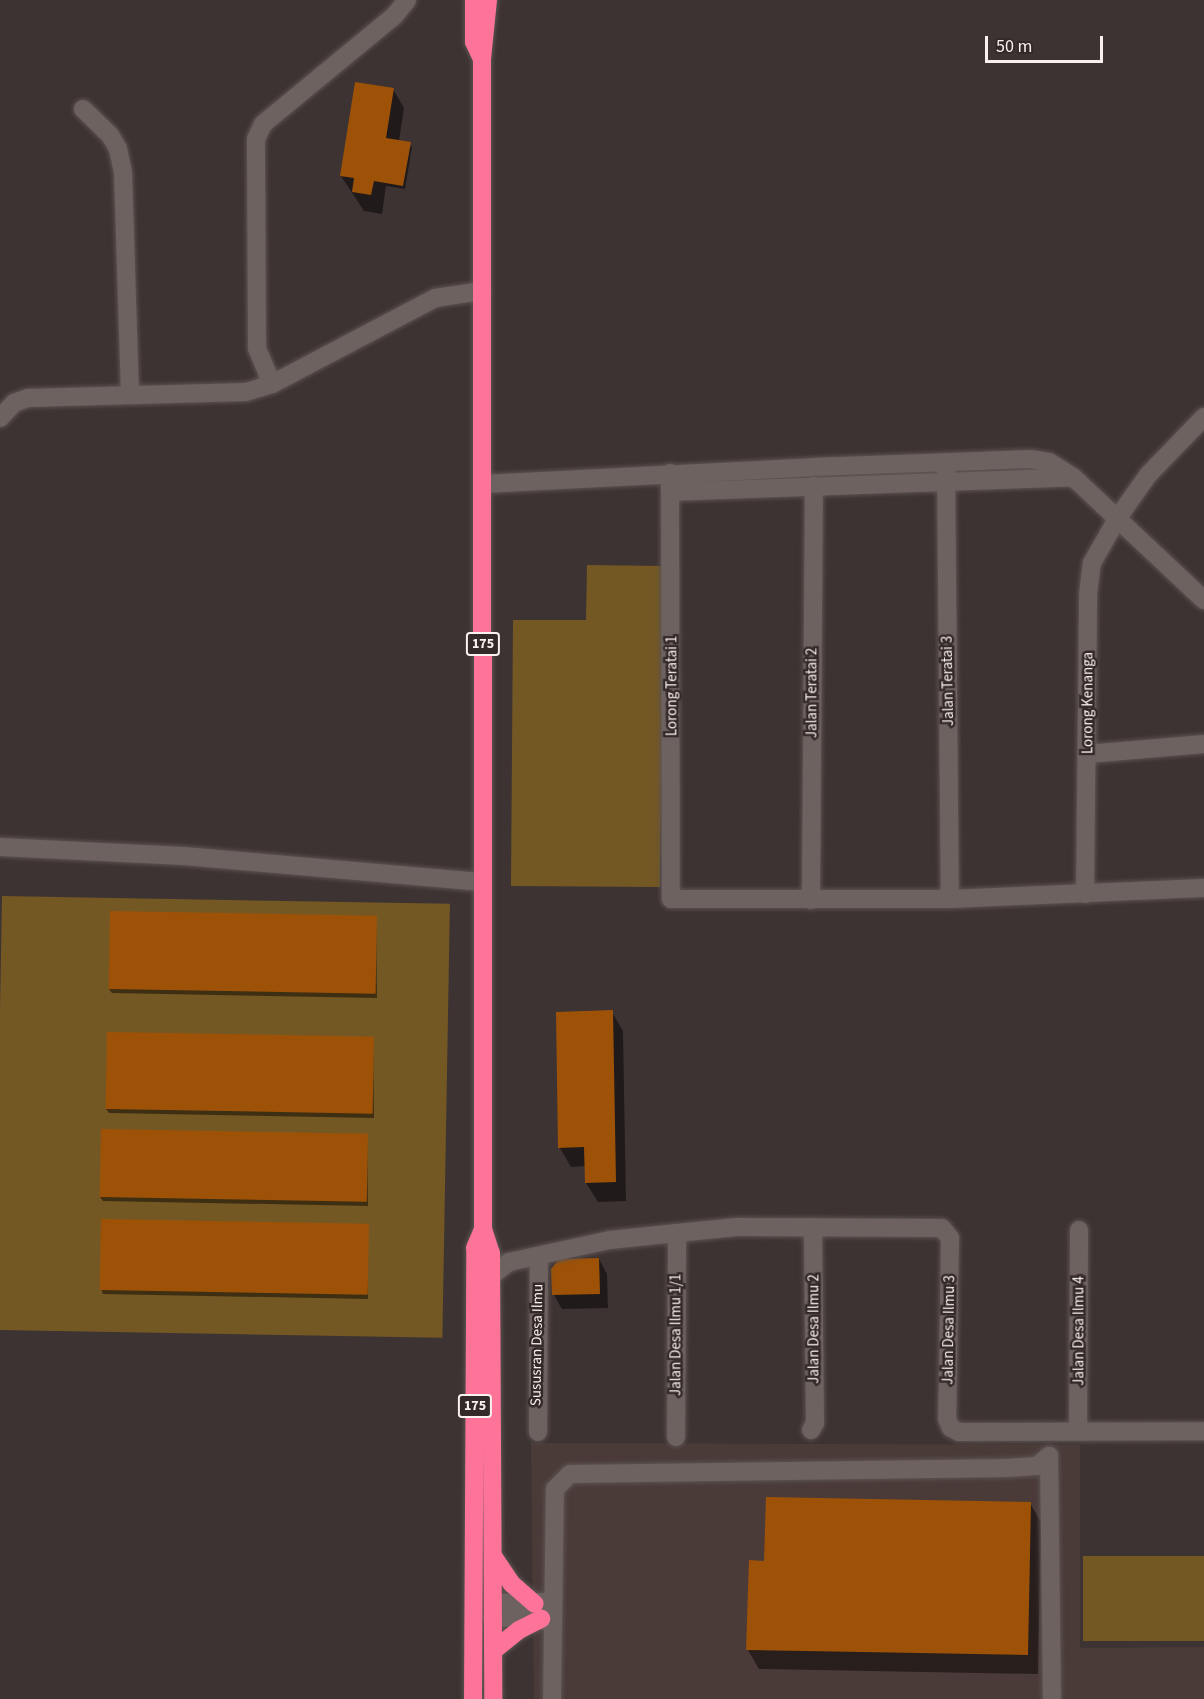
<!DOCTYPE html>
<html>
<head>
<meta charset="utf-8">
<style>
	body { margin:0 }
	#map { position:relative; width:1204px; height:1699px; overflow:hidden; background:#3d3332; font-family:"Source Sans 3",sans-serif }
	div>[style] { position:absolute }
	.built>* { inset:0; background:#4b3b38 }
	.green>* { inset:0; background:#745824; transform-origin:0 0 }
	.shadow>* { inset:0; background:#0007 }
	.building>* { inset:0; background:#9e5208; transform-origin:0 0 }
	.roads { filter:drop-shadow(0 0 2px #5b5351) drop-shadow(0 0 2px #5b5351) }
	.minor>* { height:18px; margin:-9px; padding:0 9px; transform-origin:9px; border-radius:9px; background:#6d6260 }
	.highway>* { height:18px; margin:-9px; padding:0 9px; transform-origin:9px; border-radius:9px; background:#fe7499 }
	span { translate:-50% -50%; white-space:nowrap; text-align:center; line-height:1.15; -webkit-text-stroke:5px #332928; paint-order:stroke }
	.shield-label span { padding:2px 4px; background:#332928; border:2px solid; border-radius:4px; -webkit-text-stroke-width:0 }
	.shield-label { font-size:14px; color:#f8f1f0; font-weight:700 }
	.street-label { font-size:15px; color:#f8f1f0 }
	.scale { position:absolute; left:985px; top:36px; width:118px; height:27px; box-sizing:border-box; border:3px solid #f8f1f0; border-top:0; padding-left:8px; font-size:18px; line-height:21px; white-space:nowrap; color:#f8f1f0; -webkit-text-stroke:4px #332928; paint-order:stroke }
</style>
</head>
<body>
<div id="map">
	<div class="built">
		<div style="clip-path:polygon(531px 1443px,1080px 1445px,1080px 1648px,1204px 1647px,1204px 1699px,534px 1699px)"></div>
	</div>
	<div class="green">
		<div style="clip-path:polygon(587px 565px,664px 566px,660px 887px,511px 886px,513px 620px,586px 620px)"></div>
		<div style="left:2px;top:896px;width:448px;height:434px;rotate:1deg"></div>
		<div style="left:1204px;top:1556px;width:85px;height:121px;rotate:90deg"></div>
	</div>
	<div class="shadow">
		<div style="clip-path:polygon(393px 89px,404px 108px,399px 141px,412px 147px,405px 189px,386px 186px,382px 214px,364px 211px,341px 176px)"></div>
		<div style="clip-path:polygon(376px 918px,377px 998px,112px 993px,109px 989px)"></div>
		<div style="clip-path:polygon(612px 1012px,623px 1031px,626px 1201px,598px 1202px,586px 1183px,586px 1166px,571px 1167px,560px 1148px)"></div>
		<div style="clip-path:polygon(373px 1039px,374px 1118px,109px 1113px,106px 1109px)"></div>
		<div style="clip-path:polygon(367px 1135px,368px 1206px,103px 1201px,100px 1197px)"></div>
		<div style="clip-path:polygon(368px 1225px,368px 1299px,103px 1294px,101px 1289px)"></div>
		<div style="clip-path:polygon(599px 1259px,607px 1274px,608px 1308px,562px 1309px,554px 1295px,553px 1269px)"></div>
		<div style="clip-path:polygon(1030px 1503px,1041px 1522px,1038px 1674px,759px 1669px,748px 1650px,766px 1562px)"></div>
	</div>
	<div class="building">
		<div style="clip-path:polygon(355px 82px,394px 88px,386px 138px,411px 142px,403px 186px,374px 181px,371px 195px,352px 192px,354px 178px,340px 176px)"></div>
		<div style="left:110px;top:911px;width:267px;height:78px;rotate:1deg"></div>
		<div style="clip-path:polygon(613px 1010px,616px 1182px,585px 1183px,584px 1147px,558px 1148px,556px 1012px)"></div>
		<div style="left:107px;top:1032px;width:267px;height:77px;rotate:1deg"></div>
		<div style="left:101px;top:1129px;width:267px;height:68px;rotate:1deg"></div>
		<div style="left:101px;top:1219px;width:268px;height:71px;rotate:1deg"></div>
		<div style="clip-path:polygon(599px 1258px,600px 1294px,552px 1295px,551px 1269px,559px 1259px)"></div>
		<div style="clip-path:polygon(766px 1497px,1031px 1502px,1028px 1655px,746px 1650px,749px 1560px,764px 1561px)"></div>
	</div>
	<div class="roads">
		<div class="minor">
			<div style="left:83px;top:109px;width:37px;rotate:44deg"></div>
			<div style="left:110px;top:135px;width:16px;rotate:60deg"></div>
			<div style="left:118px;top:149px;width:24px;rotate:78deg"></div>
			<div style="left:123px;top:172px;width:223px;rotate:88.2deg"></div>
			<div style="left:272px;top:384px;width:39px;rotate:-113deg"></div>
			<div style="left:257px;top:348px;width:209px;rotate:-90.3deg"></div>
			<div style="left:256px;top:139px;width:17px;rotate:-65deg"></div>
			<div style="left:263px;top:124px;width:171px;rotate:-39.5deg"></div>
			<div style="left:395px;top:15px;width:19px;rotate:-51deg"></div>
			<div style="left:0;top:418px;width:21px;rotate:-47deg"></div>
			<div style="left:14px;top:403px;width:15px;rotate:-20deg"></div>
			<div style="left:28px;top:398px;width:218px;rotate:-1.6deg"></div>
			<div style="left:246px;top:392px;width:27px;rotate:-17deg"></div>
			<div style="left:272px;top:384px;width:184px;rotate:-27.8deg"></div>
			<div style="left:435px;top:298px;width:48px;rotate:-8.5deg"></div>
			<div style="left:946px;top:462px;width:437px;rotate:89.5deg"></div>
			<div style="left:670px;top:473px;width:426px;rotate:89.9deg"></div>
			<div style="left:671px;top:899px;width:279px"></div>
			<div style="left:950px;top:899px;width:254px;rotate:-2.5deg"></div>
			<div style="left:483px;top:484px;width:330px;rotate:-2.9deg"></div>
			<div style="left:813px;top:467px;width:217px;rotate:-2.1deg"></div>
			<div style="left:1030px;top:459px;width:19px;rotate:9deg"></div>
			<div style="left:1049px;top:462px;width:28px;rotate:32deg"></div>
			<div style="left:1073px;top:477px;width:180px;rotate:43.2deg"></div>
			<div style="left:670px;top:492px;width:403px;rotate:-2.1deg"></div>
			<div style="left:1088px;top:754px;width:116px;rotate:-4.9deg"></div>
			<div style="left:0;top:847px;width:184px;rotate:2.8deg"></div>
			<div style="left:184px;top:856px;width:300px;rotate:5deg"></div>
			<div style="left:1085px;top:894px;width:300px;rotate:-89.4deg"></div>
			<div style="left:1088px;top:594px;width:31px;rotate:-83deg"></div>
			<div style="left:1092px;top:563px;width:51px;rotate:-60.4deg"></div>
			<div style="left:1117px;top:519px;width:54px;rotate:-54.8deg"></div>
			<div style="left:1148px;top:475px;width:81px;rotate:-46deg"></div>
			<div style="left:811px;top:900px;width:414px;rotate:-89.6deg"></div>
			<div style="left:491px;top:1276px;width:23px;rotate:-38deg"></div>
			<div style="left:509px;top:1262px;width:103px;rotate:-12.3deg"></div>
			<div style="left:610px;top:1240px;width:67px;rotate:-6deg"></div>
			<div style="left:677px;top:1233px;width:60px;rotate:-5.7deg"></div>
			<div style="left:737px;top:1227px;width:205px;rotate:0.3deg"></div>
			<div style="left:942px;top:1228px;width:13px;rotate:51deg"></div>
			<div style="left:950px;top:1238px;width:181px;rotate:90.9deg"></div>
			<div style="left:947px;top:1419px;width:10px;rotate:66deg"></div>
			<div style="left:951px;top:1428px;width:9px;rotate:27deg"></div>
			<div style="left:959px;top:1432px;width:245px;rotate:-0.2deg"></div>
			<div style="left:811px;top:1430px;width:8px;rotate:-60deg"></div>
			<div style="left:815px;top:1423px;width:196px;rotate:-90.6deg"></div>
			<div style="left:1078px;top:1431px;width:201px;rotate:-89.7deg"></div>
			<div style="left:538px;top:1432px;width:175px;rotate:-89.7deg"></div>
			<div style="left:676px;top:1437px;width:204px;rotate:-89.7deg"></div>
			<div style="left:1049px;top:1456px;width:243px;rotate:89.3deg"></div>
			<div style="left:493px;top:1603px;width:52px;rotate:-1.1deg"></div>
			<div style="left:492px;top:1618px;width:42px;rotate:-1.4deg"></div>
			<div style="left:534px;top:1617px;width:12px;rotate:20deg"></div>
			<div style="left:552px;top:1699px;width:210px;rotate:-89.2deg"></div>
			<div style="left:555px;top:1489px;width:21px;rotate:-45deg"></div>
			<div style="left:570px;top:1474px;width:437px;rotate:-0.8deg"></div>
			<div style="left:1007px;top:1468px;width:30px;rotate:-4deg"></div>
			<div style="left:1037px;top:1466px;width:16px;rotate:-40deg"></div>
		</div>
		<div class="highway">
			<div style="left:474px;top:0;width:42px;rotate:90deg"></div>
			<div style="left:474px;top:42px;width:19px;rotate:65deg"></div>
			<div style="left:488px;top:0;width:59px;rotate:95.8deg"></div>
			<div style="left:482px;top:59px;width:1170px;rotate:89.95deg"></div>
			<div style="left:483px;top:1229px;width:25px;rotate:72deg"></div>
			<div style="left:491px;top:1253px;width:446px;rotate:89.7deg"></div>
			<div style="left:493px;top:1556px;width:34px;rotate:56deg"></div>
			<div style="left:512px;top:1584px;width:30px;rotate:41deg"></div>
			<div style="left:493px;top:1651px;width:33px;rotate:-39deg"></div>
			<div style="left:519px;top:1630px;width:25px;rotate:-27deg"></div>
			<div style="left:473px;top:1699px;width:451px;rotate:-89.7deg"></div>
			<div style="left:475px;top:1248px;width:21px;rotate:-67deg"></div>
		</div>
	</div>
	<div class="shield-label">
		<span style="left:483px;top:644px">175</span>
		<span style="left:475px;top:1406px">175</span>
	</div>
	<div class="street-label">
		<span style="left:948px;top:681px;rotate:-91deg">Jalan Teratai 3</span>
		<span style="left:672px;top:686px;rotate:-90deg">Lorong Teratai 1</span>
		<span style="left:812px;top:693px;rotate:-90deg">Jalan Teratai 2</span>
		<span style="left:1088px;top:703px;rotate:-90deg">Lorong Kenanga</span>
		<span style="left:814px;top:1329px;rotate:-90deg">Jalan Desa Ilmu 2</span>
		<span style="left:949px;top:1330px;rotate:-89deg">Jalan Desa Ilmu 3</span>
		<span style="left:1079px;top:1331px;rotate:-90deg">Jalan Desa Ilmu 4</span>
		<span style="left:676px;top:1335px;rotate:-90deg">Jalan Desa Ilmu 1/1</span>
		<span style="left:537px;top:1345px;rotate:-89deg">Sususran Desa Ilmu</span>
	</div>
	<div class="scale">50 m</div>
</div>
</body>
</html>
